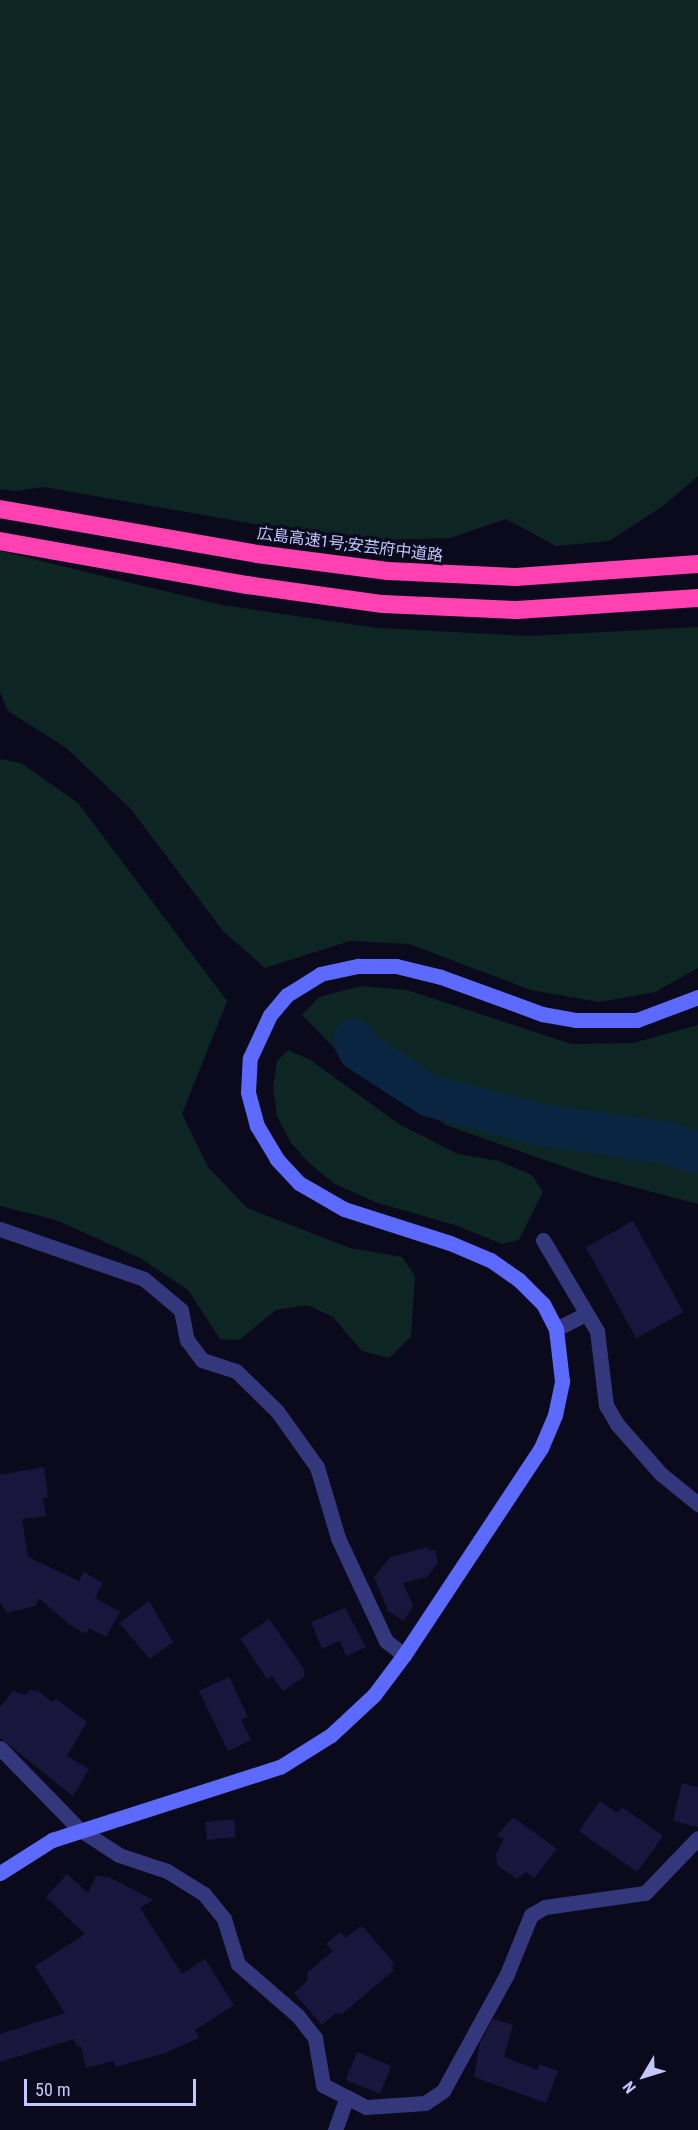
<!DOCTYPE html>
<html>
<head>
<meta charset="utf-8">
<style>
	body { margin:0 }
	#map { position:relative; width:698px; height:2130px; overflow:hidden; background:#0b0a1c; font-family:"Roboto Condensed","Noto Sans JP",sans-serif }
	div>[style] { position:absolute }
	.green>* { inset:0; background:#0d2623 }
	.river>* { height:42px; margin:-21px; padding:0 21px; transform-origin:21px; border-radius:21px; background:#092541 }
	.building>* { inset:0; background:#19163e; transform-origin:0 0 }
	.street>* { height:15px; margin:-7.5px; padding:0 7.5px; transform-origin:7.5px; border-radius:7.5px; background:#33387d }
	.secondary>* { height:15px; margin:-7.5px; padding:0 7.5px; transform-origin:7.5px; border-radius:7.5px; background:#5d6aff }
	.highway>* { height:18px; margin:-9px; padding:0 9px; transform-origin:9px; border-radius:9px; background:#ff41b1 }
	span { translate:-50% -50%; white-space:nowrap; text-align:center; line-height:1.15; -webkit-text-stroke:6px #0b0a1c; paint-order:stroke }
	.street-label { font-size:16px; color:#c6c6ff }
	.north { position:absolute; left:614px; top:2046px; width:60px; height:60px; -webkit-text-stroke:4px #0b0a1c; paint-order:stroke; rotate:232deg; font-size:16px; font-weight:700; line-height:24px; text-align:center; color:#c6c6ff }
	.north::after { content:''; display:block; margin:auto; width:21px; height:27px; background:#c6c6ff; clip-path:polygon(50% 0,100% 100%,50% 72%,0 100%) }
	.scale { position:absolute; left:24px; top:2079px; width:172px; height:27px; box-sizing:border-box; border:3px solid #c6c6ff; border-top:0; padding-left:8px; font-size:18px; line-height:21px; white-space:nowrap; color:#c6c6ff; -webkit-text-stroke:4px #0b0a1c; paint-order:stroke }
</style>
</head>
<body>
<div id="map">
	<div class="green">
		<div style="clip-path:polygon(0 0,698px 0,698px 476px,663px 506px,609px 541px,556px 546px,506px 519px,450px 538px,382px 540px,271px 527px,44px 487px,15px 491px,0 489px)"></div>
		<div style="clip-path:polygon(0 551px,222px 605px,377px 628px,529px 636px,698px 627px,698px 968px,655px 992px,599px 1002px,531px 990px,409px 944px,350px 941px,265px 968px,223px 931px,130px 808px,65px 747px,8px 711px,0 692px)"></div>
		<div style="clip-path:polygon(0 759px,21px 763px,78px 803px,227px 1001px,182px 1114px,208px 1167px,247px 1208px,350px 1248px,402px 1257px,415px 1276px,411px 1336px,389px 1358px,362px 1351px,333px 1317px,307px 1305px,276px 1310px,239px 1340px,220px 1339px,188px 1290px,140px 1258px,56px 1220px,0 1206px)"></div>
		<div style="clip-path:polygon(361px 986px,407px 990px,571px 1044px,633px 1043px,698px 1025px,698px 1204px,588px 1175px,448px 1126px,341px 1055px,302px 1015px,319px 997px)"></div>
		<div style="clip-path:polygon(288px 1050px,309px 1059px,399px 1124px,458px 1154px,499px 1161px,532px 1175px,543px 1192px,519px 1240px,502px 1244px,458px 1226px,375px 1202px,335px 1184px,310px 1164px,291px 1143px,277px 1116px,273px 1087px,277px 1061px)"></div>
	</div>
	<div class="river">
		<div style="left:354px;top:1040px;width:11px;rotate:63deg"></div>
		<div style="left:359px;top:1050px;width:85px;rotate:32.9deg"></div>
		<div style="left:430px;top:1096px;width:111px;rotate:14.7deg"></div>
		<div style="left:537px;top:1124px;width:136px;rotate:8.4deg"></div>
		<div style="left:672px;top:1144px;width:28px;rotate:19deg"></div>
	</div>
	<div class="building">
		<div style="left:633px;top:1221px;width:104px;height:54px;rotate:61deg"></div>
		<div style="clip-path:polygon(44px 1467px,48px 1497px,43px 1498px,46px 1516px,22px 1519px,28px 1557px,79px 1581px,84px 1572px,103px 1583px,95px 1598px,120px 1612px,106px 1637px,89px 1628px,86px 1634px,70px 1625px,39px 1598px,35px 1606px,7px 1613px,0 1602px,0 1475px)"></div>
		<div style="clip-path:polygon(428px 1547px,429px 1551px,435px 1550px,438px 1563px,427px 1577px,403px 1583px,413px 1606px,404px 1621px,388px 1611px,374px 1577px,390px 1557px)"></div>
		<div style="clip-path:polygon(149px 1601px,173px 1642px,150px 1659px,119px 1623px)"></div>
		<div style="clip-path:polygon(345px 1608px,366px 1647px,346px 1656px,340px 1641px,322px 1649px,311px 1622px)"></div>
		<div style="clip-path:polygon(269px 1619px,304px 1669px,304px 1677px,283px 1691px,272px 1676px,267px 1679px,240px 1639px)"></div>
		<div style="clip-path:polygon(229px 1677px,248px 1717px,241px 1720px,251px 1740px,228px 1751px,199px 1691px)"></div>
		<div style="clip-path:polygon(30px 1690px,40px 1692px,52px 1702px,56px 1699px,87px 1722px,67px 1756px,89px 1769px,73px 1796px,0 1738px,0 1707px,13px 1691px,25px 1695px)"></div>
		<div style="clip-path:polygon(682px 1783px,698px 1787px,698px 1827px,673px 1821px)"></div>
		<div style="clip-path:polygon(600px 1801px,617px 1813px,622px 1807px,663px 1836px,637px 1872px,579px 1831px)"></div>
		<div style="clip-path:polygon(513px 1817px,557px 1849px,534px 1878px,526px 1872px,517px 1879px,497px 1865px,496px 1854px,504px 1839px,497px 1835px)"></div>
		<div style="left:234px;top:1819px;width:18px;height:29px;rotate:84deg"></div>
		<div style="clip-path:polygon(67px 1874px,88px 1893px,96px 1876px,109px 1877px,153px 1900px,140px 1908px,182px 1974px,205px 1959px,234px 2005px,195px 2030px,199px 2038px,165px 2053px,116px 2067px,114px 2061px,86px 2068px,81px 2046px,77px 2047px,74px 2039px,0 2062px,0 2034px,65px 2013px,35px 1966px,85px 1934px,46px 1897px)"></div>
		<div style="clip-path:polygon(359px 1927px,363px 1927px,394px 1963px,391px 1967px,394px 1970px,342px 2014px,336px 2013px,322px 2025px,294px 1993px,308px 1980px,307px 1973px,333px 1951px,326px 1944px,340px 1932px,346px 1938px)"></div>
		<div style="clip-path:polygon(493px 2019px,513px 2025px,504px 2057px,537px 2070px,540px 2064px,558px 2071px,546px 2103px,474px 2077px,480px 2043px)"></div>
		<div style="left:357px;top:2052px;width:37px;height:30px;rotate:22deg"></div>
	</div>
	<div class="street">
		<div style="left:0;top:1229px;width:152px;rotate:19.1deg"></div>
		<div style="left:144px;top:1279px;width:48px;rotate:40deg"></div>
		<div style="left:181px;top:1310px;width:31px;rotate:79deg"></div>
		<div style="left:187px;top:1340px;width:25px;rotate:53deg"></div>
		<div style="left:202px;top:1360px;width:36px;rotate:18deg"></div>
		<div style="left:236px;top:1371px;width:57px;rotate:44.3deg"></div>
		<div style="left:277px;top:1411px;width:69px;rotate:54.5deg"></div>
		<div style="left:317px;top:1467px;width:74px;rotate:73.5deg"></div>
		<div style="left:338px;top:1538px;width:114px;rotate:65deg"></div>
		<div style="left:386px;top:1641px;width:23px;rotate:38deg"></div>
		<div style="left:543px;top:1240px;width:106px;rotate:59.3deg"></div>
		<div style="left:597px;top:1331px;width:75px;rotate:83.1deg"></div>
		<div style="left:606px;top:1405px;width:22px;rotate:60deg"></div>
		<div style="left:617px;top:1424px;width:67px;rotate:48.7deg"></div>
		<div style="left:661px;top:1474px;width:48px;rotate:39deg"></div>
		<div style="left:556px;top:1329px;width:34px;rotate:-27deg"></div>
		<div style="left:0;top:1748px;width:113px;rotate:45.7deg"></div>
		<div style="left:79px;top:1829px;width:48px;rotate:33deg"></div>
		<div style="left:119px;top:1855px;width:51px;rotate:18.4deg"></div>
		<div style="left:167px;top:1871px;width:44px;rotate:31.9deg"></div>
		<div style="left:204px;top:1894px;width:32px;rotate:51deg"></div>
		<div style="left:224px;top:1919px;width:47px;rotate:72.7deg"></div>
		<div style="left:238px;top:1964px;width:79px;rotate:40.9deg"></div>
		<div style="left:298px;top:2016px;width:28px;rotate:52deg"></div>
		<div style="left:315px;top:2038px;width:48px;rotate:80.3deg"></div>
		<div style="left:323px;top:2085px;width:48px;rotate:27.1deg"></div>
		<div style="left:366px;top:2107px;width:59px;rotate:-3.9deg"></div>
		<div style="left:425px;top:2103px;width:22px;rotate:-34deg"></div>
		<div style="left:443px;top:2091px;width:133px;rotate:-61.3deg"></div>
		<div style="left:507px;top:1974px;width:64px;rotate:-67.9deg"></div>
		<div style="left:531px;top:1915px;width:16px;rotate:-30deg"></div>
		<div style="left:545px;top:1907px;width:101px;rotate:-8deg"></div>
		<div style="left:645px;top:1893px;width:76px;rotate:-46.1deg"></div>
		<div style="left:335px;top:2130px;width:35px;rotate:-70deg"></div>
	</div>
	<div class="secondary">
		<div style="left:0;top:1873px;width:62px;rotate:-32.4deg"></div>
		<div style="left:52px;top:1840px;width:239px;rotate:-17.8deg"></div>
		<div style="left:280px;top:1767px;width:60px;rotate:-32.1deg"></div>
		<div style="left:331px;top:1735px;width:59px;rotate:-42.9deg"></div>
		<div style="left:374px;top:1695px;width:50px;rotate:-53.1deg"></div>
		<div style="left:404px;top:1655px;width:248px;rotate:-56.5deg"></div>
		<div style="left:541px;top:1448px;width:36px;rotate:-67deg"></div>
		<div style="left:555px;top:1415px;width:35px;rotate:-78deg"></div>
		<div style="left:562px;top:1381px;width:52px;rotate:-96.6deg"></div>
		<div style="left:556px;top:1329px;width:28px;rotate:-117deg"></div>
		<div style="left:543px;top:1304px;width:34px;rotate:-135deg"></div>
		<div style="left:519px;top:1280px;width:35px;rotate:-145deg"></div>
		<div style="left:490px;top:1260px;width:43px;rotate:-157deg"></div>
		<div style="left:450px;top:1243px;width:111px;rotate:-162.2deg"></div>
		<div style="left:344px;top:1209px;width:52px;rotate:-150deg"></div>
		<div style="left:299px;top:1183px;width:33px;rotate:-133deg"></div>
		<div style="left:277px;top:1159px;width:39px;rotate:-121deg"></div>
		<div style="left:257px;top:1126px;width:35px;rotate:-105deg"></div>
		<div style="left:248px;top:1092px;width:34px;rotate:-87deg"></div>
		<div style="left:250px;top:1058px;width:47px;rotate:-65.1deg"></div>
		<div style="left:270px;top:1015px;width:26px;rotate:-50deg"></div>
		<div style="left:287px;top:995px;width:39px;rotate:-32deg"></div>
		<div style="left:320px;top:974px;width:40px;rotate:-12deg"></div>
		<div style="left:359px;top:966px;width:37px"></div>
		<div style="left:396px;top:966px;width:46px;rotate:13.7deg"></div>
		<div style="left:441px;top:977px;width:108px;rotate:20.1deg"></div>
		<div style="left:542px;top:1014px;width:35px;rotate:10deg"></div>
		<div style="left:576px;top:1020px;width:61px"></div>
		<div style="left:637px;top:1020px;width:65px;rotate:-20.7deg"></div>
	</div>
	<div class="highway">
		<div style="left:0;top:509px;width:261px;rotate:9.9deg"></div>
		<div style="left:257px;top:554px;width:132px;rotate:7.4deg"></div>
		<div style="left:388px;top:571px;width:128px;rotate:2.7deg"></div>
		<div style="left:516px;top:577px;width:182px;rotate:-4.1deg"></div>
		<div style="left:0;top:541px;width:251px;rotate:10.1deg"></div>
		<div style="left:247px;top:585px;width:137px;rotate:8deg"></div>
		<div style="left:383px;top:604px;width:134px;rotate:2.6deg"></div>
		<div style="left:517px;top:610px;width:181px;rotate:-3.8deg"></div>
	</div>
	<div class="street-label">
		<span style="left:350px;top:545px;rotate:7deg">広島高速1号;安芸府中道路</span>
	</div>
	<div class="north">N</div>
	<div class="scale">50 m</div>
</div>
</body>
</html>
